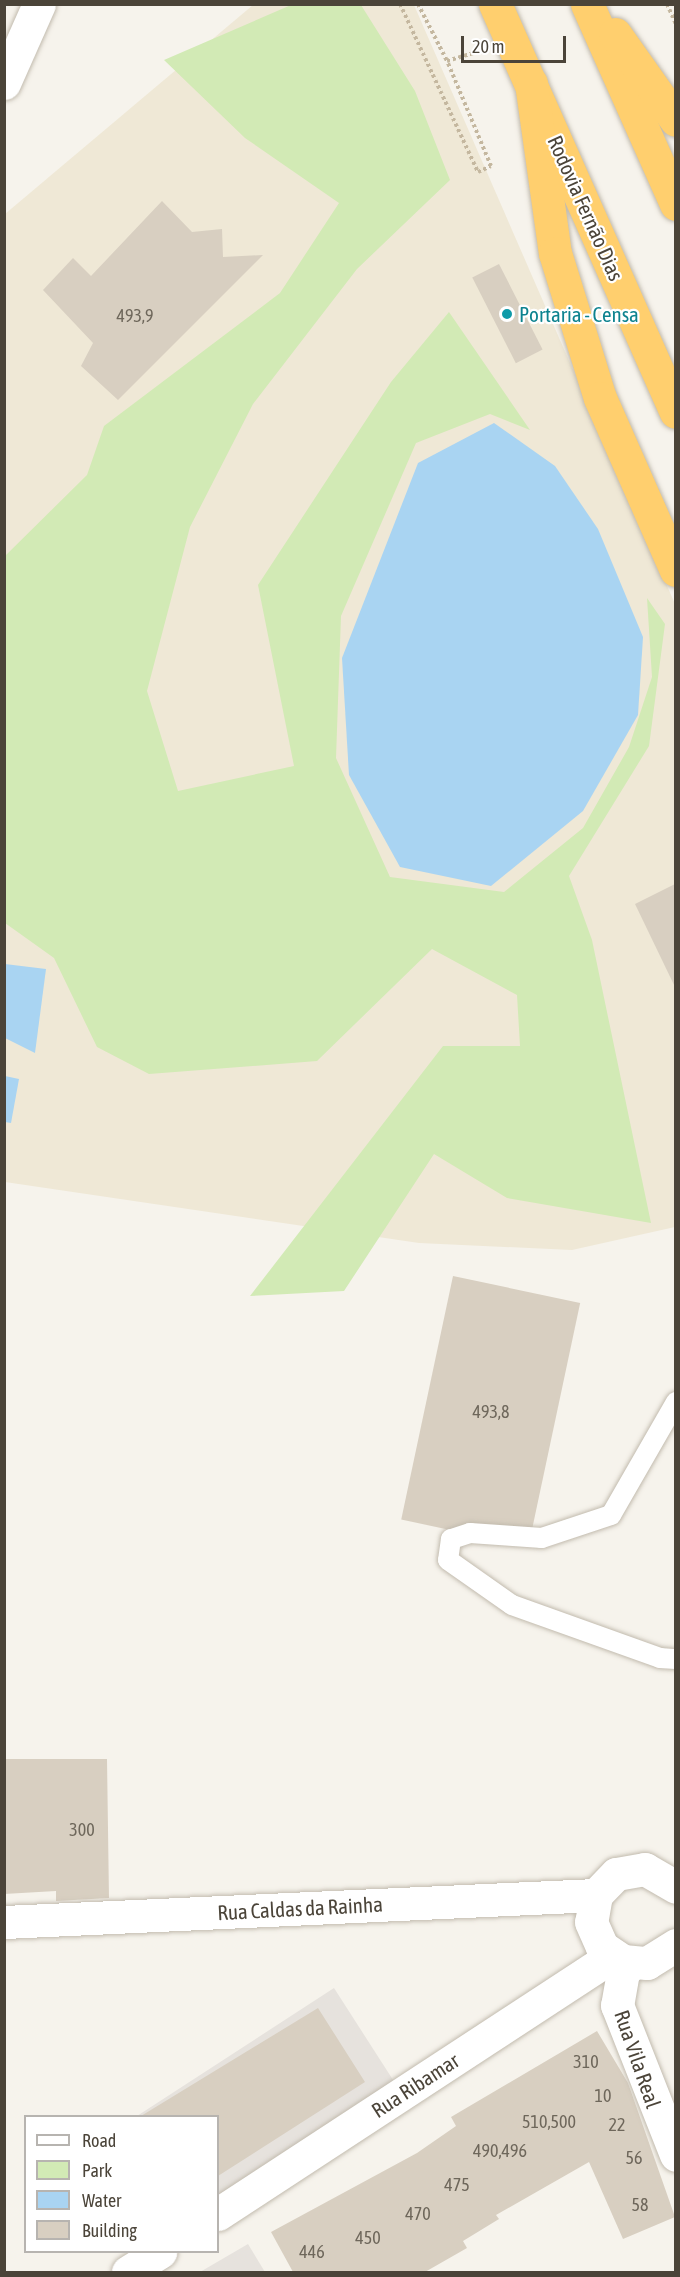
<!DOCTYPE html>
<html>
<head>
<meta charset="utf-8">
<style>
	body { margin:0 }
	#map { position:relative; width:680px; height:2277px; overflow:hidden; background:#f6f3ec; font-family:"Asap Condensed",sans-serif }
	div>[style] { position:absolute }
	.industrial>* { inset:0; background:#e6e2dd }
	.education>* { inset:0; background:#efe8d6 }
	.green>* { inset:0; background:#d2eab5 }
	.water>* { inset:0; background:#a9d4f2 }
	.building>* { inset:0; background:#d8cfc1; transform-origin:0 0 }
	.path>* { height:4px; margin-top:-2px; transform-origin:0; background:repeating-linear-gradient(90deg,#c4b79f 0 3px,transparent 0 6px) }
	.roads { filter:drop-shadow(0 0 2px #c2bbae) drop-shadow(0 0 2px #c2bbae) }
	.service>* { height:20px; margin:-10px; padding:0 10px; transform-origin:10px; border-radius:10px; background:#fff }
	.minor>* { height:33px; margin:-16.5px; padding:0 16.5px; transform-origin:16.5px; border-radius:16.5px; background:#fff }
	.motorway>* { height:33px; margin:-16.5px; padding:0 16.5px; transform-origin:16.5px; border-radius:16.5px; background:#ffcf6e }
	.dots>* { width:16px; height:16px; translate:-50% -50%; box-sizing:border-box; border:3px solid #fff; border-radius:50% }
	span { translate:-50% -50%; white-space:nowrap; text-align:center; line-height:1.15; -webkit-text-stroke:4.5px #fff; paint-order:stroke }
	.number-label { font-size:18px; color:#6e675b }
	.number-label span { -webkit-text-stroke-width:0 }
	.street-label { font-size:21px; color:#4b4439 }
	.culture-label { font-size:21px; color:#0d838f }
	.left { translate:0 -50%; text-align:left }
	.frame { position:absolute; inset:0; border:6px solid #4b4439; pointer-events:none }
	.legend { position:absolute; left:24px; top:2115px; width:195px; height:138px; box-sizing:border-box; background:#fff; border:2px solid #b7b4b0; margin:0; padding:8px 10px; list-style:none; font-size:18px; color:#4b4439 }
	.legend li { display:flex; align-items:center; gap:12px; height:30px }
	.legend b { width:30px; border:2px solid #b7b4b0 }
	.scale { position:absolute; left:461px; top:36px; width:105px; height:27px; box-sizing:border-box; border:3px solid #4b4439; border-top:0; padding-left:8px; font-size:18px; line-height:21px; white-space:nowrap; color:#4b4439; -webkit-text-stroke:4px #fff; paint-order:stroke }
</style>
</head>
<body>
<div id="map">
	<div class="industrial">
		<div style="clip-path:polygon(334px 1988px,404px 2097px,218px 2200px,218px 2116px,137px 2116px)"></div>
		<div style="clip-path:polygon(248px 2244px,265px 2272px,200px 2272px)"></div>
	</div>
	<div class="education">
		<div style="clip-path:polygon(253px 5px,414px 5px,675px 604px,675px 1227px,572px 1250px,419px 1243px,5px 1182px,5px 214px)"></div>
	</div>
	<div class="green">
		<div style="clip-path:polygon(291px 5px,361px 5px,415px 91px,450px 180px,357px 269px,253px 404px,190px 527px,147px 691px,178px 791px,294px 766px,258px 585px,391px 382px,449px 312px,530px 430px,490px 414px,416px 443px,341px 616px,336px 758px,390px 877px,504px 892px,583px 828px,629px 747px,652px 677px,647px 598px,665px 624px,649px 746px,569px 876px,592px 940px,651px 1223px,507px 1198px,434px 1154px,344px 1291px,250px 1296px,443px 1046px,520px 1046px,517px 995px,432px 949px,317px 1061px,149px 1074px,97px 1047px,54px 958px,5px 923px,4px 557px,87px 475px,104px 426px,280px 293px,339px 203px,245px 138px,164px 60px)"></div>
	</div>
	<div class="water">
		<div style="clip-path:polygon(494px 423px,555px 466px,598px 529px,643px 637px,638px 715px,583px 811px,491px 886px,400px 867px,349px 775px,342px 658px,418px 463px)"></div>
		<div style="clip-path:polygon(5px 964px,46px 969px,35px 1053px,5px 1038px)"></div>
		<div style="clip-path:polygon(5px 1076px,19px 1079px,11px 1123px,5px 1122px)"></div>
	</div>
	<div class="building">
		<div style="clip-path:polygon(162px 201px,192px 232px,222px 229px,223px 257px,263px 255px,118px 400px,81px 366px,93px 343px,43px 290px,73px 258px,91px 276px)"></div>
		<div style="left:499px;top:264px;width:96px;height:30px;rotate:63deg"></div>
		<div style="clip-path:polygon(675px 884px,675px 987px,635px 904px)"></div>
		<div style="left:453px;top:1276px;width:130px;height:249px;rotate:12deg"></div>
		<div style="clip-path:polygon(4px 1759px,107px 1759px,109px 1898px,56px 1901px,56px 1891px,4px 1894px)"></div>
		<div style="clip-path:polygon(318px 2008px,365px 2082px,218px 2176px,218px 2116px,141px 2116px)"></div>
		<div style="clip-path:polygon(597px 2031px,628px 2083px,675px 2217px,623px 2239px,589px 2162px,496px 2215px,499px 2219px,463px 2241px,467px 2248px,425px 2272px,293px 2272px,271px 2232px,417px 2153px,456px 2126px,451px 2117px)"></div>
	</div>
	<div class="path">
		<div style="left:400px;top:4px;width:185px;rotate:65.1deg"></div>
		<div style="left:478px;top:172px;width:14px;rotate:-25deg"></div>
		<div style="left:491px;top:166px;width:114px;rotate:-112.7deg"></div>
		<div style="left:447px;top:61px;width:34px;rotate:-17deg"></div>
		<div style="left:418px;top:4px;width:64px;rotate:63deg"></div>
		<div style="left:667px;top:4px;width:22px;rotate:66deg"></div>
	</div>
	<div class="roads">
		<div class="service">
			<div style="left:676px;top:1402px;width:130px;rotate:119.9deg"></div>
			<div style="left:611px;top:1515px;width:73px;rotate:161.6deg"></div>
			<div style="left:542px;top:1538px;width:72px;rotate:-176deg"></div>
			<div style="left:470px;top:1533px;width:20px;rotate:162deg"></div>
			<div style="left:451px;top:1539px;width:21px;rotate:98deg"></div>
			<div style="left:448px;top:1560px;width:78px;rotate:35.1deg"></div>
			<div style="left:512px;top:1605px;width:157px;rotate:19.7deg"></div>
			<div style="left:660px;top:1658px;width:16px;rotate:4deg"></div>
		</div>
		<div class="minor">
			<div style="left:4px;top:83px;width:86px;rotate:-66.1deg"></div>
			<div style="left:676px;top:1887px;width:36px;rotate:-150deg"></div>
			<div style="left:645px;top:1869px;width:29px;rotate:170deg"></div>
			<div style="left:616px;top:1874px;width:29px;rotate:134deg"></div>
			<div style="left:596px;top:1895px;width:27px;rotate:100deg"></div>
			<div style="left:591px;top:1922px;width:27px;rotate:66deg"></div>
			<div style="left:602px;top:1947px;width:25px;rotate:34deg"></div>
			<div style="left:623px;top:1961px;width:24px;rotate:5deg"></div>
			<div style="left:647px;top:1963px;width:34px;rotate:-32deg"></div>
			<div style="left:4px;top:1922px;width:593px;rotate:-2.61deg"></div>
			<div style="left:632px;top:1963px;width:13px;rotate:135deg"></div>
			<div style="left:623px;top:1972px;width:34px;rotate:100deg"></div>
			<div style="left:617px;top:2005px;width:161px;rotate:68.5deg"></div>
			<div style="left:218px;top:2214px;width:472px;rotate:-33.2deg"></div>
			<div style="left:128px;top:2272px;width:38px;rotate:-32deg"></div>
		</div>
		<div class="motorway">
			<div style="left:495px;top:4px;width:446px;rotate:66.1deg"></div>
			<div style="left:587px;top:4px;width:219px;rotate:66deg"></div>
			<div style="left:615px;top:34px;width:105px;rotate:54.7deg"></div>
			<div style="left:531px;top:83px;width:172px;rotate:82deg"></div>
			<div style="left:555px;top:253px;width:152px;rotate:72.8deg"></div>
			<div style="left:600px;top:398px;width:188px;rotate:66.2deg"></div>
		</div>
	</div>
	<div class="dots">
		<div style="left:507px;top:314px;background:#0f9aa8"></div>
	</div>
	<div class="number-label">
		<span style="left:135px;top:316px">493,9</span>
		<span style="left:491px;top:1412px">493,8</span>
		<span style="left:82px;top:1830px">300</span>
		<span style="left:586px;top:2062px">310</span>
		<span style="left:603px;top:2096px">10</span>
		<span style="left:549px;top:2122px">510,500</span>
		<span style="left:617px;top:2125px">22</span>
		<span style="left:500px;top:2151px">490,496</span>
		<span style="left:634px;top:2158px">56</span>
		<span style="left:457px;top:2185px">475</span>
		<span style="left:640px;top:2205px">58</span>
		<span style="left:418px;top:2214px">470</span>
		<span style="left:368px;top:2238px">450</span>
		<span style="left:312px;top:2252px">446</span>
	</div>
	<div class="street-label">
		<span style="left:586px;top:208px;rotate:66deg">Rodovia Fernão Dias</span>
		<span style="left:300px;top:1908px;rotate:-3deg">Rua Caldas da Rainha</span>
		<span style="left:638px;top:2059px;rotate:71deg">Rua Vila Real</span>
		<span style="left:415px;top:2085px;rotate:-33deg">Rua Ribamar</span>
	</div>
	<div class="culture-label">
		<span class="left" style="left:519px;top:314px">Portaria - Censa</span>
	</div>
	<div class="frame"></div>
	<ul class="legend">
	<li><b style="height:8px;background:#fff"></b>Road</li>
	<li><b style="height:16px;background:#d2eab5"></b>Park</li>
	<li><b style="height:16px;background:#a9d4f2"></b>Water</li>
	<li><b style="height:16px;background:#d8cfc1"></b>Building</li>
	</ul>
	<div class="scale">20 m</div>
</div>
</body>
</html>
